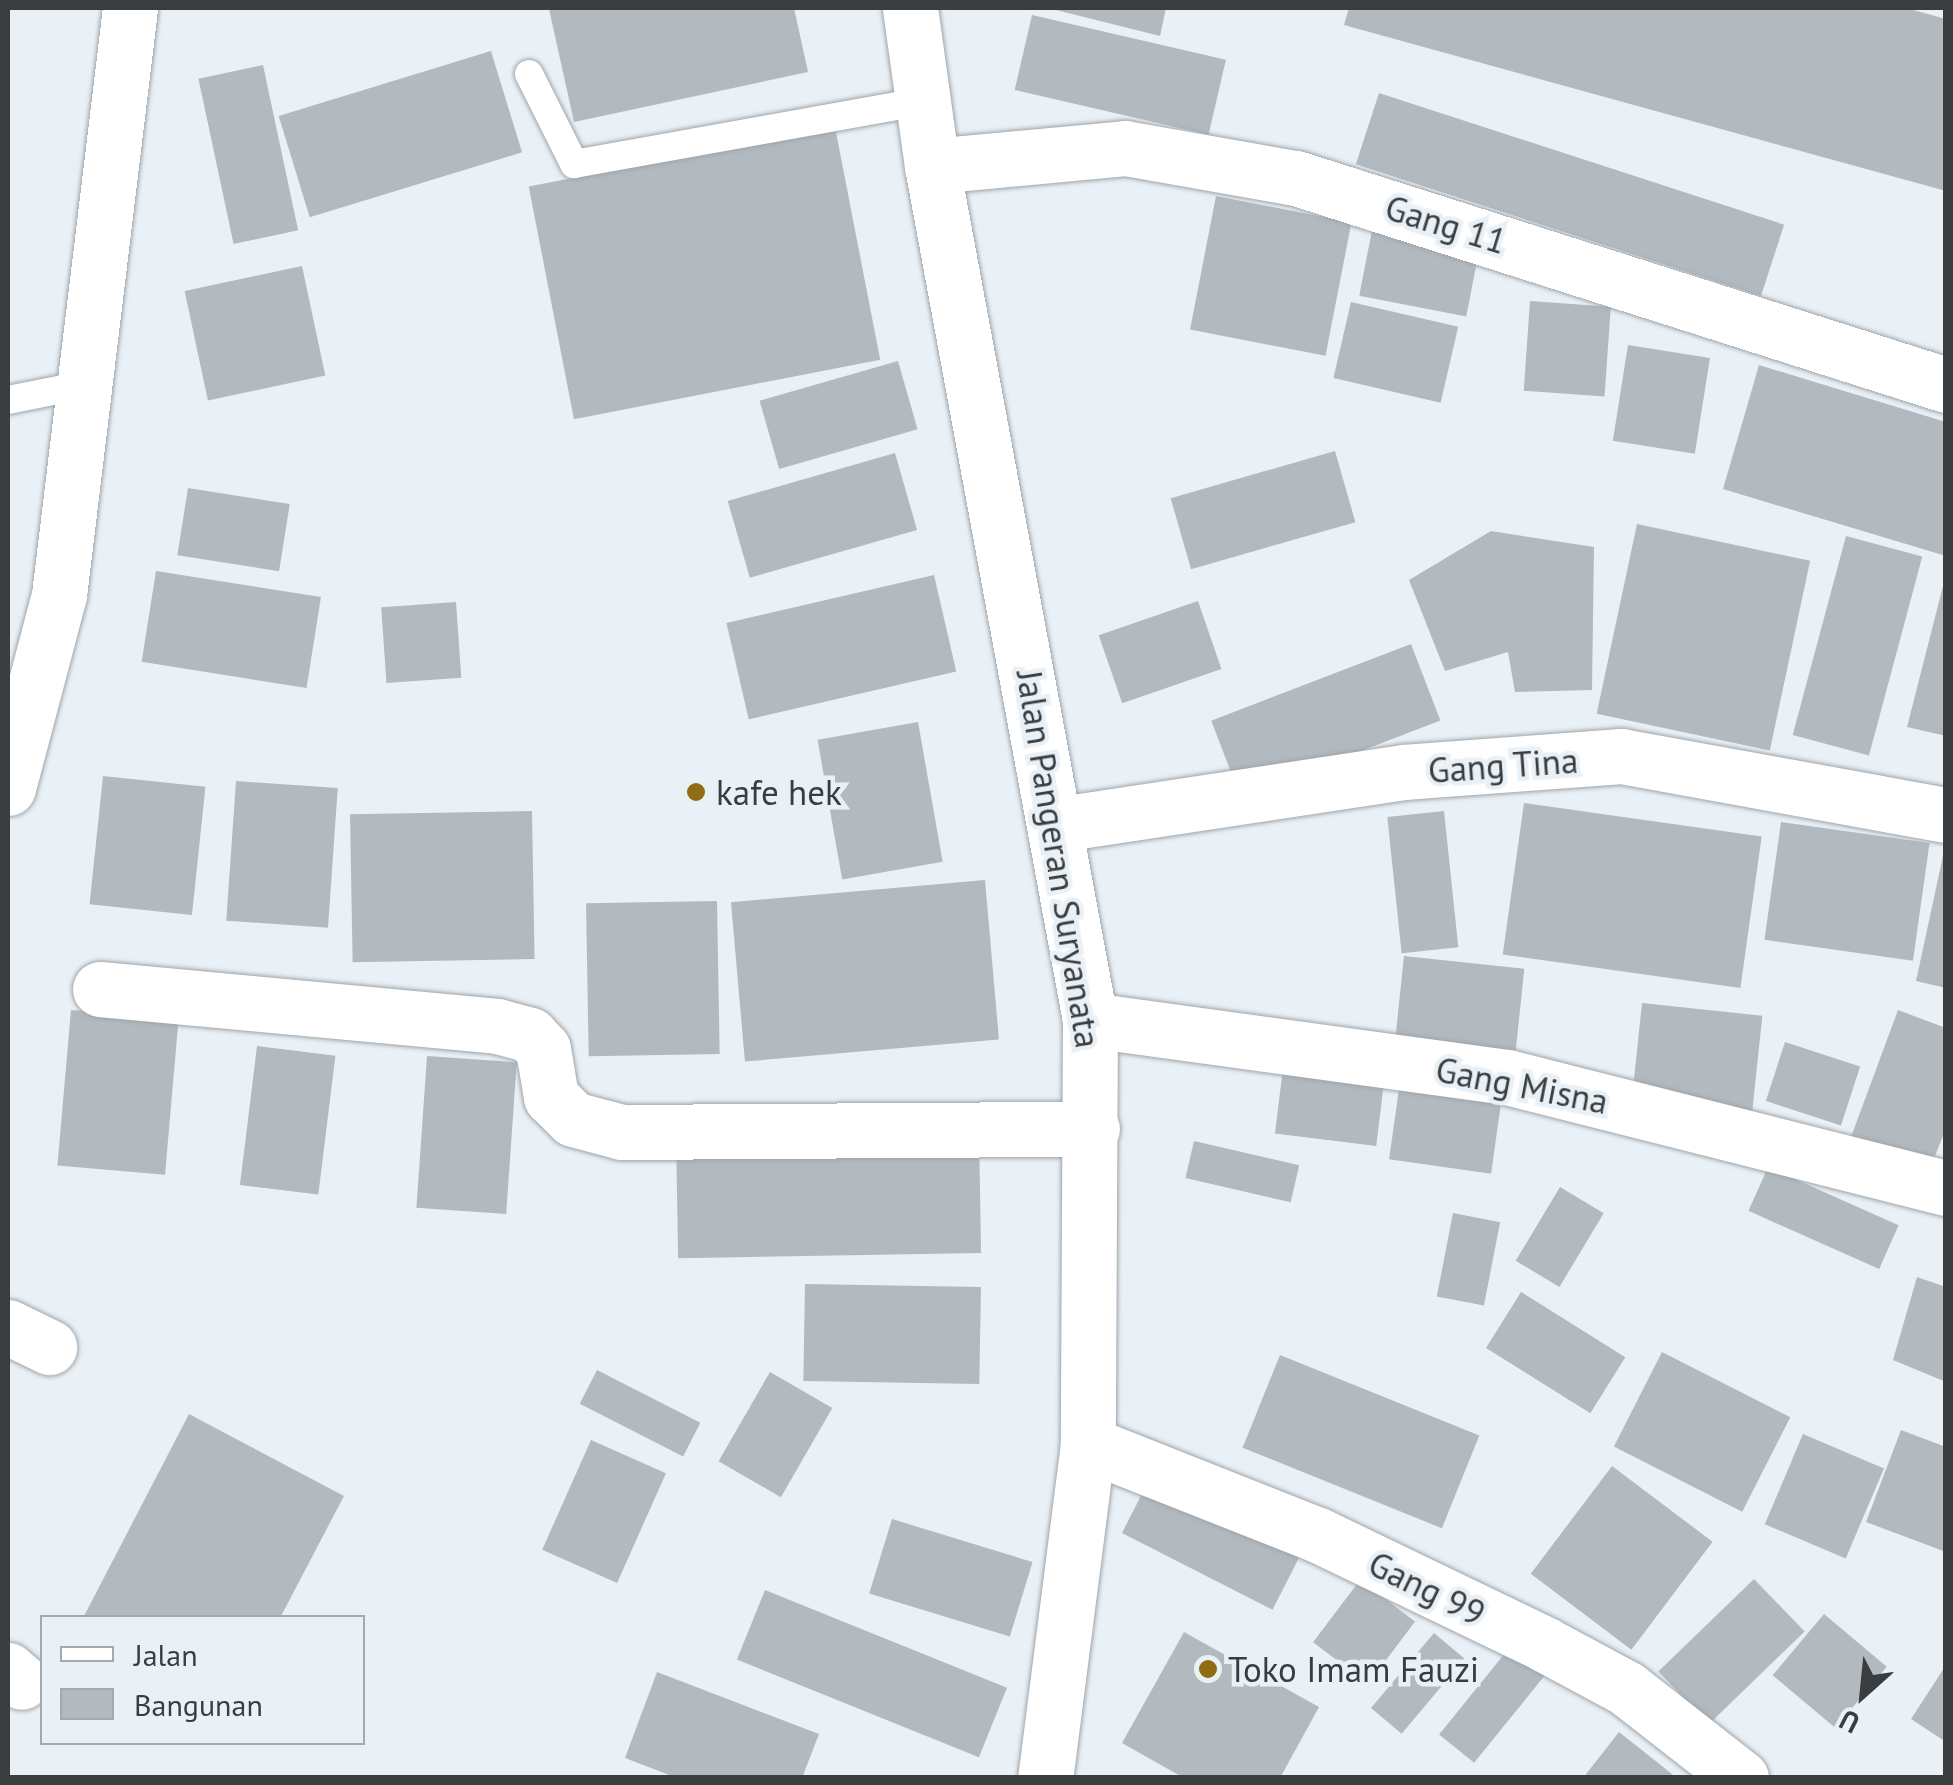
<!DOCTYPE html>
<html>
<head>
<meta charset="utf-8">
<style>
	body { margin:0 }
	#map { position:relative; width:1953px; height:1785px; overflow:hidden; background:#eaf1f6; font-family:"PT Sans",sans-serif }
	div>[style] { position:absolute }
	.building>* { inset:0; background:#b3babf; transform-origin:0 0 }
	.roads { filter:drop-shadow(0 0 2px #9ea5aa) drop-shadow(0 0 2px #9ea5aa) }
	.lane>* { height:28px; margin:-14px; padding:0 14px; transform-origin:14px; border-radius:14px; background:#fff }
	.street>* { height:55px; margin:-27.5px; padding:0 27.5px; transform-origin:27.5px; border-radius:27.5px; background:#fff }
	.primary>* { height:55px; margin:-27.5px; padding:0 27.5px; transform-origin:27.5px; border-radius:27.5px; background:#fff }
	.dots>* { width:28px; height:28px; translate:-50% -50%; box-sizing:border-box; border:5px solid #eaf1f6; border-radius:50% }
	span { translate:-50% -50%; white-space:nowrap; text-align:center; line-height:1.15; -webkit-text-stroke:9px #eaf1f6; paint-order:stroke }
	.street-label { font-size:35px; color:#3a3d3f }
	.poi-label { font-size:35px; color:#3a3d3f }
	.left { translate:0 -50%; text-align:left }
	.frame { position:absolute; inset:0; border:10px solid #3a3d3f; pointer-events:none }
	.legend { position:absolute; left:40px; top:1615px; width:325px; height:130px; box-sizing:border-box; background:#eaf1f6; border:2px solid #a4a9ad; margin:0; padding:12px 18px; list-style:none; font-size:30px; color:#3a3d3f }
	.legend li { display:flex; align-items:center; gap:20px; height:50px }
	.legend b { width:50px; border:2px solid #a4a9ad }
	.north { position:absolute; left:1813px; top:1645px; width:100px; height:100px; -webkit-text-stroke:8px #eaf1f6; paint-order:stroke; rotate:207deg; font-size:28px; font-weight:700; line-height:40px; text-align:center; color:#3a3d3f }
	.north::after { content:''; display:block; margin:auto; width:35px; height:45px; background:#3a3d3f; clip-path:polygon(50% 0,100% 100%,50% 72%,0 100%) }
</style>
</head>
<body>
<div id="map">
	<div class="building">
		<div style="clip-path:polygon(794px 8px,808px 72px,574px 122px,549px 9px)"></div>
		<div style="clip-path:polygon(1048px 8px,1166px 8px,1160px 36px)"></div>
		<div style="clip-path:polygon(1349px 8px,1906px 8px,1946px 19px,1946px 191px,1344px 25px)"></div>
		<div style="left:1032px;top:15px;width:199px;height:77px;rotate:13deg"></div>
		<div style="left:491px;top:51px;width:106px;height:222px;rotate:73deg"></div>
		<div style="left:263px;top:65px;width:169px;height:66px;rotate:78deg"></div>
		<div style="left:1379px;top:93px;width:426px;height:75px;rotate:18deg"></div>
		<div style="left:835px;top:127px;width:237px;height:312px;rotate:79deg"></div>
		<div style="left:1216px;top:196px;width:138px;height:136px;rotate:11deg"></div>
		<div style="left:1373px;top:225px;width:109px;height:72px;rotate:11deg"></div>
		<div style="left:302px;top:266px;width:112px;height:120px;rotate:78deg"></div>
		<div style="left:1530px;top:301px;width:81px;height:90px;rotate:4deg"></div>
		<div style="left:1351px;top:302px;width:110px;height:78px;rotate:13deg"></div>
		<div style="left:1628px;top:345px;width:83px;height:97px;rotate:9deg"></div>
		<div style="left:898px;top:361px;width:71px;height:144px;rotate:74deg"></div>
		<div style="clip-path:polygon(1759px 365px,1946px 422px,1946px 556px,1723px 489px)"></div>
		<div style="left:1335px;top:451px;width:74px;height:171px;rotate:74deg"></div>
		<div style="left:895px;top:453px;width:80px;height:174px;rotate:74deg"></div>
		<div style="left:188px;top:488px;width:103px;height:68px;rotate:9deg"></div>
		<div style="left:1637px;top:524px;width:177px;height:194px;rotate:12deg"></div>
		<div style="clip-path:polygon(1491px 531px,1594px 547px,1592px 690px,1515px 692px,1508px 652px,1445px 671px,1409px 580px)"></div>
		<div style="left:1846px;top:536px;width:79px;height:206px;rotate:15deg"></div>
		<div style="left:156px;top:571px;width:167px;height:92px;rotate:9deg"></div>
		<div style="left:934px;top:575px;width:99px;height:213px;rotate:77deg"></div>
		<div style="clip-path:polygon(1944px 582px,1946px 582px,1946px 736px,1907px 727px)"></div>
		<div style="left:1198px;top:601px;width:72px;height:105px;rotate:71deg"></div>
		<div style="left:456px;top:602px;width:76px;height:75px;rotate:86deg"></div>
		<div style="left:1411px;top:644px;width:82px;height:214px;rotate:69deg"></div>
		<div style="left:918px;top:722px;width:142px;height:102px;rotate:80deg"></div>
		<div style="left:103px;top:776px;width:103px;height:129px;rotate:6deg"></div>
		<div style="left:236px;top:781px;width:102px;height:140px;rotate:4deg"></div>
		<div style="left:1524px;top:803px;width:240px;height:153px;rotate:8deg"></div>
		<div style="left:532px;top:811px;width:148px;height:182px;rotate:89deg"></div>
		<div style="left:1444px;top:811px;width:137px;height:57px;rotate:84deg"></div>
		<div style="left:1781px;top:822px;width:150px;height:119px;rotate:8deg"></div>
		<div style="clip-path:polygon(1944px 851px,1946px 852px,1946px 988px,1916px 981px)"></div>
		<div style="left:985px;top:880px;width:160px;height:255px;rotate:85deg"></div>
		<div style="left:717px;top:901px;width:153px;height:131px;rotate:89deg"></div>
		<div style="left:1404px;top:956px;width:121px;height:99px;rotate:6deg"></div>
		<div style="left:1642px;top:1003px;width:121px;height:100px;rotate:6deg"></div>
		<div style="left:71px;top:1010px;width:108px;height:156px;rotate:5deg"></div>
		<div style="clip-path:polygon(1898px 1010px,1946px 1028px,1946px 1128px,1931px 1166px,1851px 1137px)"></div>
		<div style="left:1785px;top:1042px;width:79px;height:62px;rotate:18deg"></div>
		<div style="left:257px;top:1046px;width:79px;height:140px;rotate:7deg"></div>
		<div style="left:427px;top:1056px;width:90px;height:152px;rotate:4deg"></div>
		<div style="left:1283px;top:1068px;width:102px;height:66px;rotate:7deg"></div>
		<div style="left:1399px;top:1089px;width:103px;height:71px;rotate:8deg"></div>
		<div style="left:979px;top:1133px;width:120px;height:303px;rotate:89deg"></div>
		<div style="left:1194px;top:1141px;width:108px;height:38px;rotate:13deg"></div>
		<div style="left:1768px;top:1167px;width:143px;height:48px;rotate:24deg"></div>
		<div style="left:1560px;top:1187px;width:51px;height:86px;rotate:31deg"></div>
		<div style="left:1453px;top:1213px;width:48px;height:85px;rotate:11deg"></div>
		<div style="clip-path:polygon(1917px 1277px,1946px 1287px,1946px 1382px,1893px 1360px)"></div>
		<div style="left:805px;top:1284px;width:176px;height:97px;rotate:1deg"></div>
		<div style="left:1521px;top:1292px;width:123px;height:66px;rotate:32deg"></div>
		<div style="left:1662px;top:1352px;width:144px;height:106px;rotate:27deg"></div>
		<div style="left:1280px;top:1355px;width:215px;height:100px;rotate:22deg"></div>
		<div style="left:597px;top:1370px;width:116px;height:38px;rotate:27deg"></div>
		<div style="left:770px;top:1372px;width:72px;height:103px;rotate:30deg"></div>
		<div style="clip-path:polygon(189px 1414px,344px 1496px,280px 1618px,83px 1618px)"></div>
		<div style="clip-path:polygon(1901px 1430px,1946px 1447px,1946px 1552px,1866px 1522px)"></div>
		<div style="left:1803px;top:1434px;width:88px;height:98px;rotate:23deg"></div>
		<div style="left:591px;top:1440px;width:82px;height:120px;rotate:24deg"></div>
		<div style="left:1612px;top:1466px;width:126px;height:135px;rotate:37deg"></div>
		<div style="left:1151px;top:1476px;width:169px;height:64px;rotate:27deg"></div>
		<div style="left:892px;top:1519px;width:147px;height:78px;rotate:17deg"></div>
		<div style="left:1754px;top:1579px;width:73px;height:133px;rotate:46deg"></div>
		<div style="left:1360px;top:1580px;width:69px;height:78px;rotate:37deg"></div>
		<div style="left:765px;top:1590px;width:261px;height:75px;rotate:22deg"></div>
		<div style="left:1824px;top:1614px;width:82px;height:80px;rotate:40deg"></div>
		<div style="clip-path:polygon(1184px 1632px,1319px 1707px,1280px 1778px,1184px 1778px,1122px 1743px)"></div>
		<div style="left:1434px;top:1633px;width:40px;height:98px;rotate:40deg"></div>
		<div style="left:1514px;top:1642px;width:45px;height:119px;rotate:39deg"></div>
		<div style="clip-path:polygon(1946px 1665px,1946px 1742px,1911px 1719px)"></div>
		<div style="clip-path:polygon(657px 1672px,819px 1734px,802px 1778px,677px 1778px,625px 1758px)"></div>
		<div style="clip-path:polygon(1619px 1732px,1672px 1774px,1669px 1778px,1583px 1778px)"></div>
	</div>
	<div class="roads">
		<div class="lane">
			<div style="left:529px;top:74px;width:101px;rotate:63.4deg"></div>
			<div style="left:574px;top:164px;width:356px;rotate:-10.2deg"></div>
			<div style="left:8px;top:400px;width:76px;rotate:-11.3deg"></div>
		</div>
		<div class="street">
			<div style="left:932px;top:166px;width:194px;rotate:-5.3deg"></div>
			<div style="left:1125px;top:148px;width:174px;rotate:10deg"></div>
			<div style="left:1296px;top:178px;width:682px;rotate:17.66deg"></div>
			<div style="left:8px;top:788px;width:200px;rotate:-75.2deg"></div>
			<div style="left:59px;top:595px;width:591px;rotate:-83.1deg"></div>
			<div style="left:1060px;top:824px;width:347px;rotate:-8.6deg"></div>
			<div style="left:1403px;top:772px;width:219px;rotate:-4.2deg"></div>
			<div style="left:1621px;top:756px;width:330px;rotate:10.3deg"></div>
			<div style="left:100px;top:989px;width:399px;rotate:5.3deg"></div>
			<div style="left:497px;top:1026px;width:34px;rotate:15deg"></div>
			<div style="left:530px;top:1035px;width:19px;rotate:47deg"></div>
			<div style="left:543px;top:1049px;width:49px;rotate:80.5deg"></div>
			<div style="left:551px;top:1097px;width:31px;rotate:45deg"></div>
			<div style="left:573px;top:1119px;width:51px;rotate:14.9deg"></div>
			<div style="left:622px;top:1132px;width:470px;rotate:-0.4deg"></div>
			<div style="left:1090px;top:1020px;width:421px;rotate:7.8deg"></div>
			<div style="left:1507px;top:1077px;width:453px;rotate:14.2deg"></div>
			<div style="left:8px;top:1327px;width:46px;rotate:26deg"></div>
			<div style="left:1088px;top:1444px;width:247px;rotate:21.6deg"></div>
			<div style="left:1318px;top:1535px;width:251px;rotate:25.7deg"></div>
			<div style="left:1544px;top:1644px;width:93px;rotate:28.2deg"></div>
			<div style="left:1626px;top:1688px;width:146px;rotate:38deg"></div>
			<div style="left:8px;top:1670px;width:18px;rotate:41deg"></div>
		</div>
		<div class="primary">
			<div style="left:910px;top:8px;width:160px;rotate:82.1deg"></div>
			<div style="left:932px;top:166px;width:868px;rotate:79.52deg"></div>
			<div style="left:1090px;top:1020px;width:424px;rotate:90.3deg"></div>
			<div style="left:1088px;top:1444px;width:337px;rotate:97.3deg"></div>
		</div>
	</div>
	<div class="dots">
		<div style="left:696px;top:792px;background:#906d12"></div>
		<div style="left:1208px;top:1669px;background:#906d12"></div>
	</div>
	<div class="street-label">
		<span style="left:1446px;top:224px;rotate:17deg">Gang 11</span>
		<span style="left:1503px;top:765px;rotate:-4deg">Gang Tina</span>
		<span style="left:1059px;top:859px;rotate:81deg">Jalan Pangeran Suryanata</span>
		<span style="left:1522px;top:1085px;rotate:11deg">Gang Misna</span>
		<span style="left:1427px;top:1588px;rotate:26deg">Gang 99</span>
	</div>
	<div class="poi-label">
		<span class="left" style="left:716px;top:792px">kafe hek</span>
		<span class="left" style="left:1228px;top:1669px">Toko Imam Fauzi</span>
	</div>
	<div class="frame"></div>
	<ul class="legend">
	<li><b style="height:12px;background:#fff"></b>Jalan</li>
	<li><b style="height:28px;background:#b3babf"></b>Bangunan</li>
	</ul>
	<div class="north">U</div>
</div>
</body>
</html>
